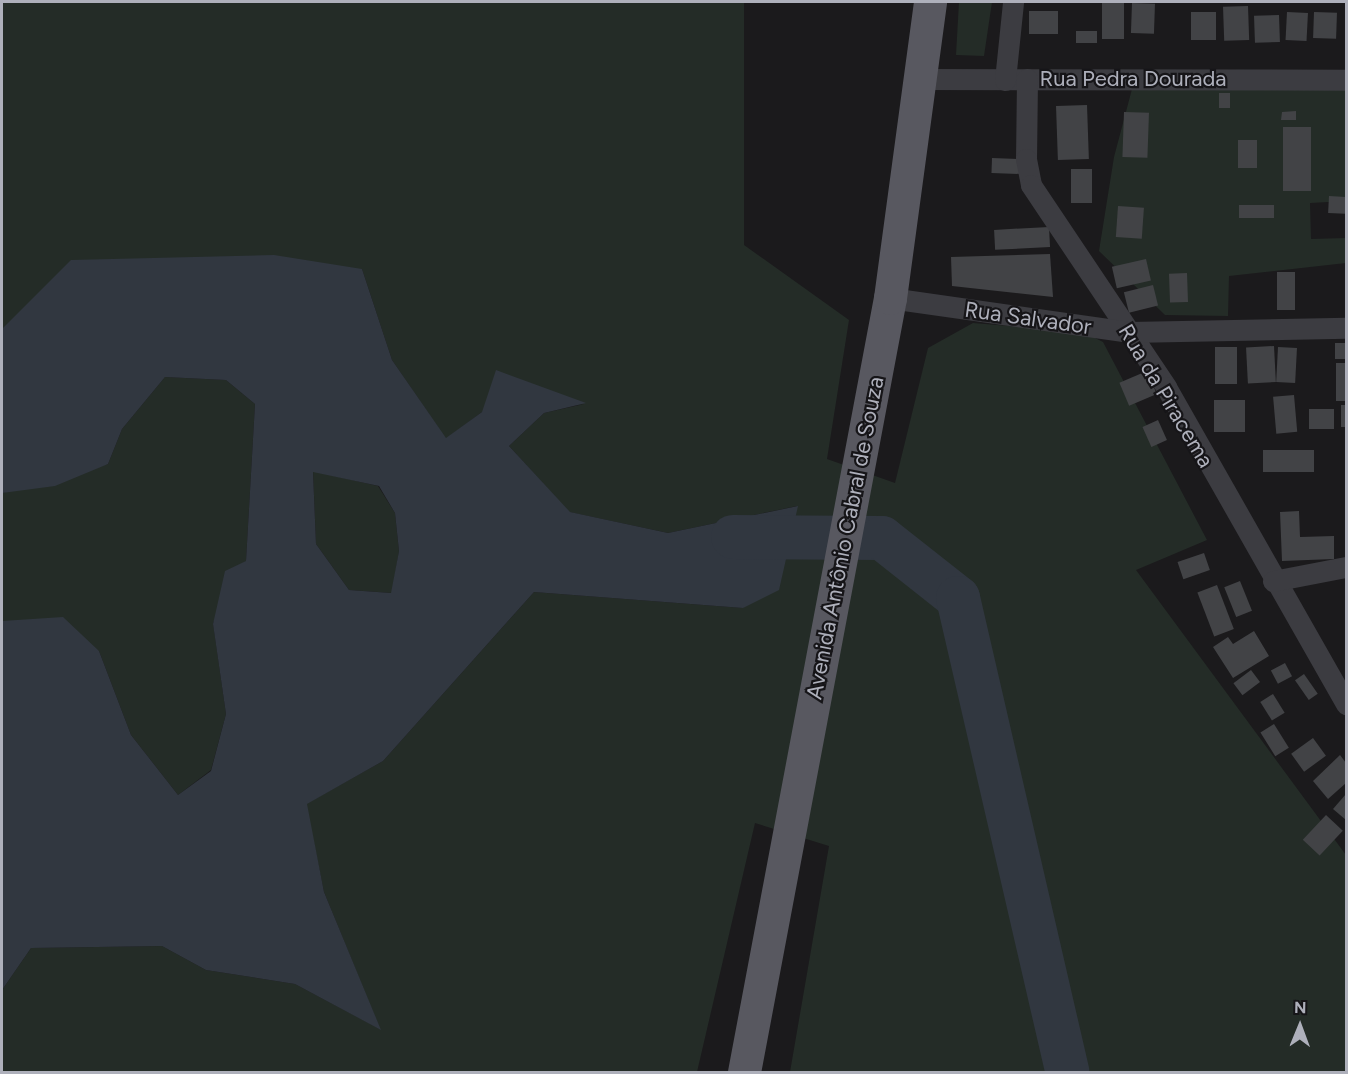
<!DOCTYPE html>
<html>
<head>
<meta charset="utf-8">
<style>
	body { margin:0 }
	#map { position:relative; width:1348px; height:1074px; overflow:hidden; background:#1b1a1c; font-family:Figtree,sans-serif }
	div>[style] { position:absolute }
	.green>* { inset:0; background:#242c27 }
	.water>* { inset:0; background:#313740 }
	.river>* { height:44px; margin:-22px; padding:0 22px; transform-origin:22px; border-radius:22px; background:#313740 }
	.building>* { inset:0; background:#424346; transform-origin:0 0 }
	.street>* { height:21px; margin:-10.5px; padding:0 10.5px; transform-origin:10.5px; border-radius:10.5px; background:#3c3c41 }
	.primary>* { height:33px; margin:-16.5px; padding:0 16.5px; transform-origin:16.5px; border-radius:16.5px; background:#585860 }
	span { translate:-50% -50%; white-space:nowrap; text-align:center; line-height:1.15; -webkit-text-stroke:4.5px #161518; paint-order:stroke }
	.street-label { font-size:22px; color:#aeb0bb }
	.frame { position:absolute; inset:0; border:3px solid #aeb0bb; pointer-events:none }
	.north { position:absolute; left:1270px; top:996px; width:60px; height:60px; -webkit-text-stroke:4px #161518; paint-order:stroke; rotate:1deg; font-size:16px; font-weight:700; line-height:24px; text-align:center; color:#aeb0bb }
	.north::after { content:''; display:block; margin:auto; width:21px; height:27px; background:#aeb0bb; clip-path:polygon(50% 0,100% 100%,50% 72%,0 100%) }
</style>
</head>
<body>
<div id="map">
	<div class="green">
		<div style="clip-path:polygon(2px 2px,744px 2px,744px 245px,849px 320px,827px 459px,895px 483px,928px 348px,973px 323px,1083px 332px,1103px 342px,1207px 540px,1136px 570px,1346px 855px,1346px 1072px,790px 1072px,829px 846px,755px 823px,697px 1072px,2px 1072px,2px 990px,31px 948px,162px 946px,206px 970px,295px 984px,380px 1029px,324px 892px,306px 804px,383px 761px,534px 592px,743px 608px,797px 506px,668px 533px,569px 512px,509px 446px,544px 413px,584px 404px,482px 412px,446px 439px,392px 360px,362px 269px,2px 329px)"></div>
		<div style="clip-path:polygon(959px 2px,992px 2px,984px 56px,956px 55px)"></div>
		<div style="clip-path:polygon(1132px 89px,1346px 90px,1346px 201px,1310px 203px,1311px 239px,1346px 238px,1346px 263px,1229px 276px,1228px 316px,1165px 315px,1099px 251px,1114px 157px)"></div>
		<div style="clip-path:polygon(165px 377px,226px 380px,255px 404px,246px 561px,213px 623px,226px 714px,211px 770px,178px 795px,131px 735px,99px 651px,2px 621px,2px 493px,108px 464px,122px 429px)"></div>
		<div style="clip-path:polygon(313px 471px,378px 486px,395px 513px,399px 551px,392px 593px,349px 590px,316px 544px)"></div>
	</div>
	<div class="water">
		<div style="clip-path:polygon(evenodd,274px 255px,362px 269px,392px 360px,446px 438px,482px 412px,496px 370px,586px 403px,544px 413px,509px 446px,570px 512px,668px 533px,798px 506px,779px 590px,743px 608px,534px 592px,383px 761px,307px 804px,324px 892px,381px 1030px,295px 984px,206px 970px,162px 946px,31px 948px,2px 990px,2px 621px,63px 617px,99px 651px,131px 735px,178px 795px,211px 771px,226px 714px,213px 624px,225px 571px,246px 561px,255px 404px,226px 380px,165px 377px,122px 429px,108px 464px,55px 486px,2px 493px,2px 329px,71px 260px,274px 255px,313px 472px,379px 486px,395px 513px,399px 551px,391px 593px,349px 590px,316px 544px,313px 472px)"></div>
	</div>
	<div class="river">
		<div style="left:733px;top:537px;width:149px;rotate:0.4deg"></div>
		<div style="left:882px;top:538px;width:97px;rotate:38.3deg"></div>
		<div style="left:958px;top:598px;width:486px;rotate:77deg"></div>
	</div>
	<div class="building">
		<div style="left:1102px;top:2px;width:22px;height:37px"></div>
		<div style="left:1132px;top:3px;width:23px;height:30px;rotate:2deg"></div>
		<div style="left:1248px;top:6px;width:34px;height:25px;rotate:88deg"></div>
		<div style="left:1029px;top:11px;width:29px;height:23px"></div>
		<div style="left:1191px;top:12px;width:25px;height:28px"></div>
		<div style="left:1287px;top:12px;width:21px;height:28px;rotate:3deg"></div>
		<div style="left:1314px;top:12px;width:23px;height:26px;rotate:2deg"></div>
		<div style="left:1279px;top:15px;width:27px;height:25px;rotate:88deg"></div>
		<div style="left:1097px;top:31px;width:12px;height:21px;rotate:90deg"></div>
		<div style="left:1219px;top:93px;width:11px;height:15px"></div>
		<div style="left:1087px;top:105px;width:54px;height:31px;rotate:88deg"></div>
		<div style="clip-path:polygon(1296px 111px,1296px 120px,1281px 120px,1282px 112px)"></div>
		<div style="left:1124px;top:112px;width:25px;height:45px;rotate:2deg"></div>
		<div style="left:1283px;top:127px;width:28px;height:64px"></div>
		<div style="left:1238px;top:140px;width:19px;height:28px"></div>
		<div style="left:992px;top:158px;width:31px;height:15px;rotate:2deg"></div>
		<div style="left:1071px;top:169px;width:21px;height:34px"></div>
		<div style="left:1329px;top:196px;width:17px;height:17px;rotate:3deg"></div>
		<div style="left:1239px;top:205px;width:35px;height:13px"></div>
		<div style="left:1118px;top:206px;width:26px;height:31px;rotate:4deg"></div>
		<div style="left:1049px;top:227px;width:20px;height:55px;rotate:87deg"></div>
		<div style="clip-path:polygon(1050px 254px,1053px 297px,952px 286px,951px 257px)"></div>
		<div style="left:1146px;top:259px;width:22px;height:35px;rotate:77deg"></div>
		<div style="left:1277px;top:272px;width:18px;height:38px"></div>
		<div style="left:1187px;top:273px;width:29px;height:18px;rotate:88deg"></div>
		<div style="left:1153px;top:285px;width:21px;height:30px;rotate:76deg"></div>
		<div style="left:1335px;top:343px;width:11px;height:16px"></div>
		<div style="left:1274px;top:346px;width:36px;height:28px;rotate:87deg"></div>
		<div style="left:1237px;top:347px;width:37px;height:22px;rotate:90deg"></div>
		<div style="left:1278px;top:347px;width:19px;height:35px;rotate:3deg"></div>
		<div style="left:1336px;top:363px;width:10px;height:38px"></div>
		<div style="left:1147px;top:371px;width:25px;height:30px;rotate:67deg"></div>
		<div style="left:1294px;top:395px;width:37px;height:21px;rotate:85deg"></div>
		<div style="left:1214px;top:400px;width:31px;height:32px"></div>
		<div style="left:1341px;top:405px;width:5px;height:22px"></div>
		<div style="left:1334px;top:409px;width:20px;height:25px;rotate:90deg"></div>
		<div style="left:1158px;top:420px;width:22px;height:17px;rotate:66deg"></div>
		<div style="left:1314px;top:450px;width:22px;height:51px;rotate:90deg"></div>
		<div style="clip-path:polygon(1299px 511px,1300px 537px,1334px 536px,1334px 559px,1282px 561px,1280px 512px)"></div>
		<div style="left:1204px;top:553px;width:18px;height:28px;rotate:71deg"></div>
		<div style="left:1240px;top:581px;width:32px;height:17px;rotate:68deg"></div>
		<div style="left:1217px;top:585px;width:47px;height:21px;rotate:69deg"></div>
		<div style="clip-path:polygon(1254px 631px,1269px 656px,1233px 678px,1213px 647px,1228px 637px,1233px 644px)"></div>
		<div style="left:1285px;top:663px;width:15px;height:16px;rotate:62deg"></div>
		<div style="left:1251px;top:670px;width:15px;height:22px;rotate:53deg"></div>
		<div style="left:1304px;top:674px;width:24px;height:11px;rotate:55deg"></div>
		<div style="left:1273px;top:694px;width:22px;height:15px;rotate:58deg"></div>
		<div style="left:1274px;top:724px;width:28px;height:16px;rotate:58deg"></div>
		<div style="left:1313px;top:738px;width:22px;height:27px;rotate:54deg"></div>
		<div style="clip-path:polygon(1340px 755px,1346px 763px,1346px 783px,1328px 799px,1313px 781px)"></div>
		<div style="clip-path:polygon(1346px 794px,1346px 820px,1333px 809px)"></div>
		<div style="left:1326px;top:815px;width:23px;height:34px;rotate:43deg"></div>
	</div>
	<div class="street">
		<div style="left:920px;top:79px;width:426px;rotate:0.1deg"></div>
		<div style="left:1027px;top:79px;width:80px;rotate:90.7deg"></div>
		<div style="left:1026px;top:159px;width:26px;rotate:79deg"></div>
		<div style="left:1031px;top:185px;width:243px;rotate:56.2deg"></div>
		<div style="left:1166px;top:387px;width:365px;rotate:60.4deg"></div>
		<div style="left:1005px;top:80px;width:78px;rotate:-84.1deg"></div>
		<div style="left:890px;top:298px;width:241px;rotate:8.1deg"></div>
		<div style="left:1129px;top:332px;width:217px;rotate:-1.1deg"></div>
		<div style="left:1273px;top:581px;width:74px;rotate:-10.9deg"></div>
	</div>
	<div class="primary">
		<div style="left:744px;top:1072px;width:788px;rotate:-79.32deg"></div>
		<div style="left:890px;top:298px;width:299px;rotate:-82.3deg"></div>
	</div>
	<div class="street-label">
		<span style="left:1133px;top:79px">Rua Pedra Dourada</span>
		<span style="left:1028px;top:318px;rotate:8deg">Rua Salvador</span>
		<span style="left:1166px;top:396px;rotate:59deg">Rua da Piracema</span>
		<span style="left:845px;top:538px;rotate:-79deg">Avenida Antônio Cabral de Souza</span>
	</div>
	<div class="frame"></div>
	<div class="north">N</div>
</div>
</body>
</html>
